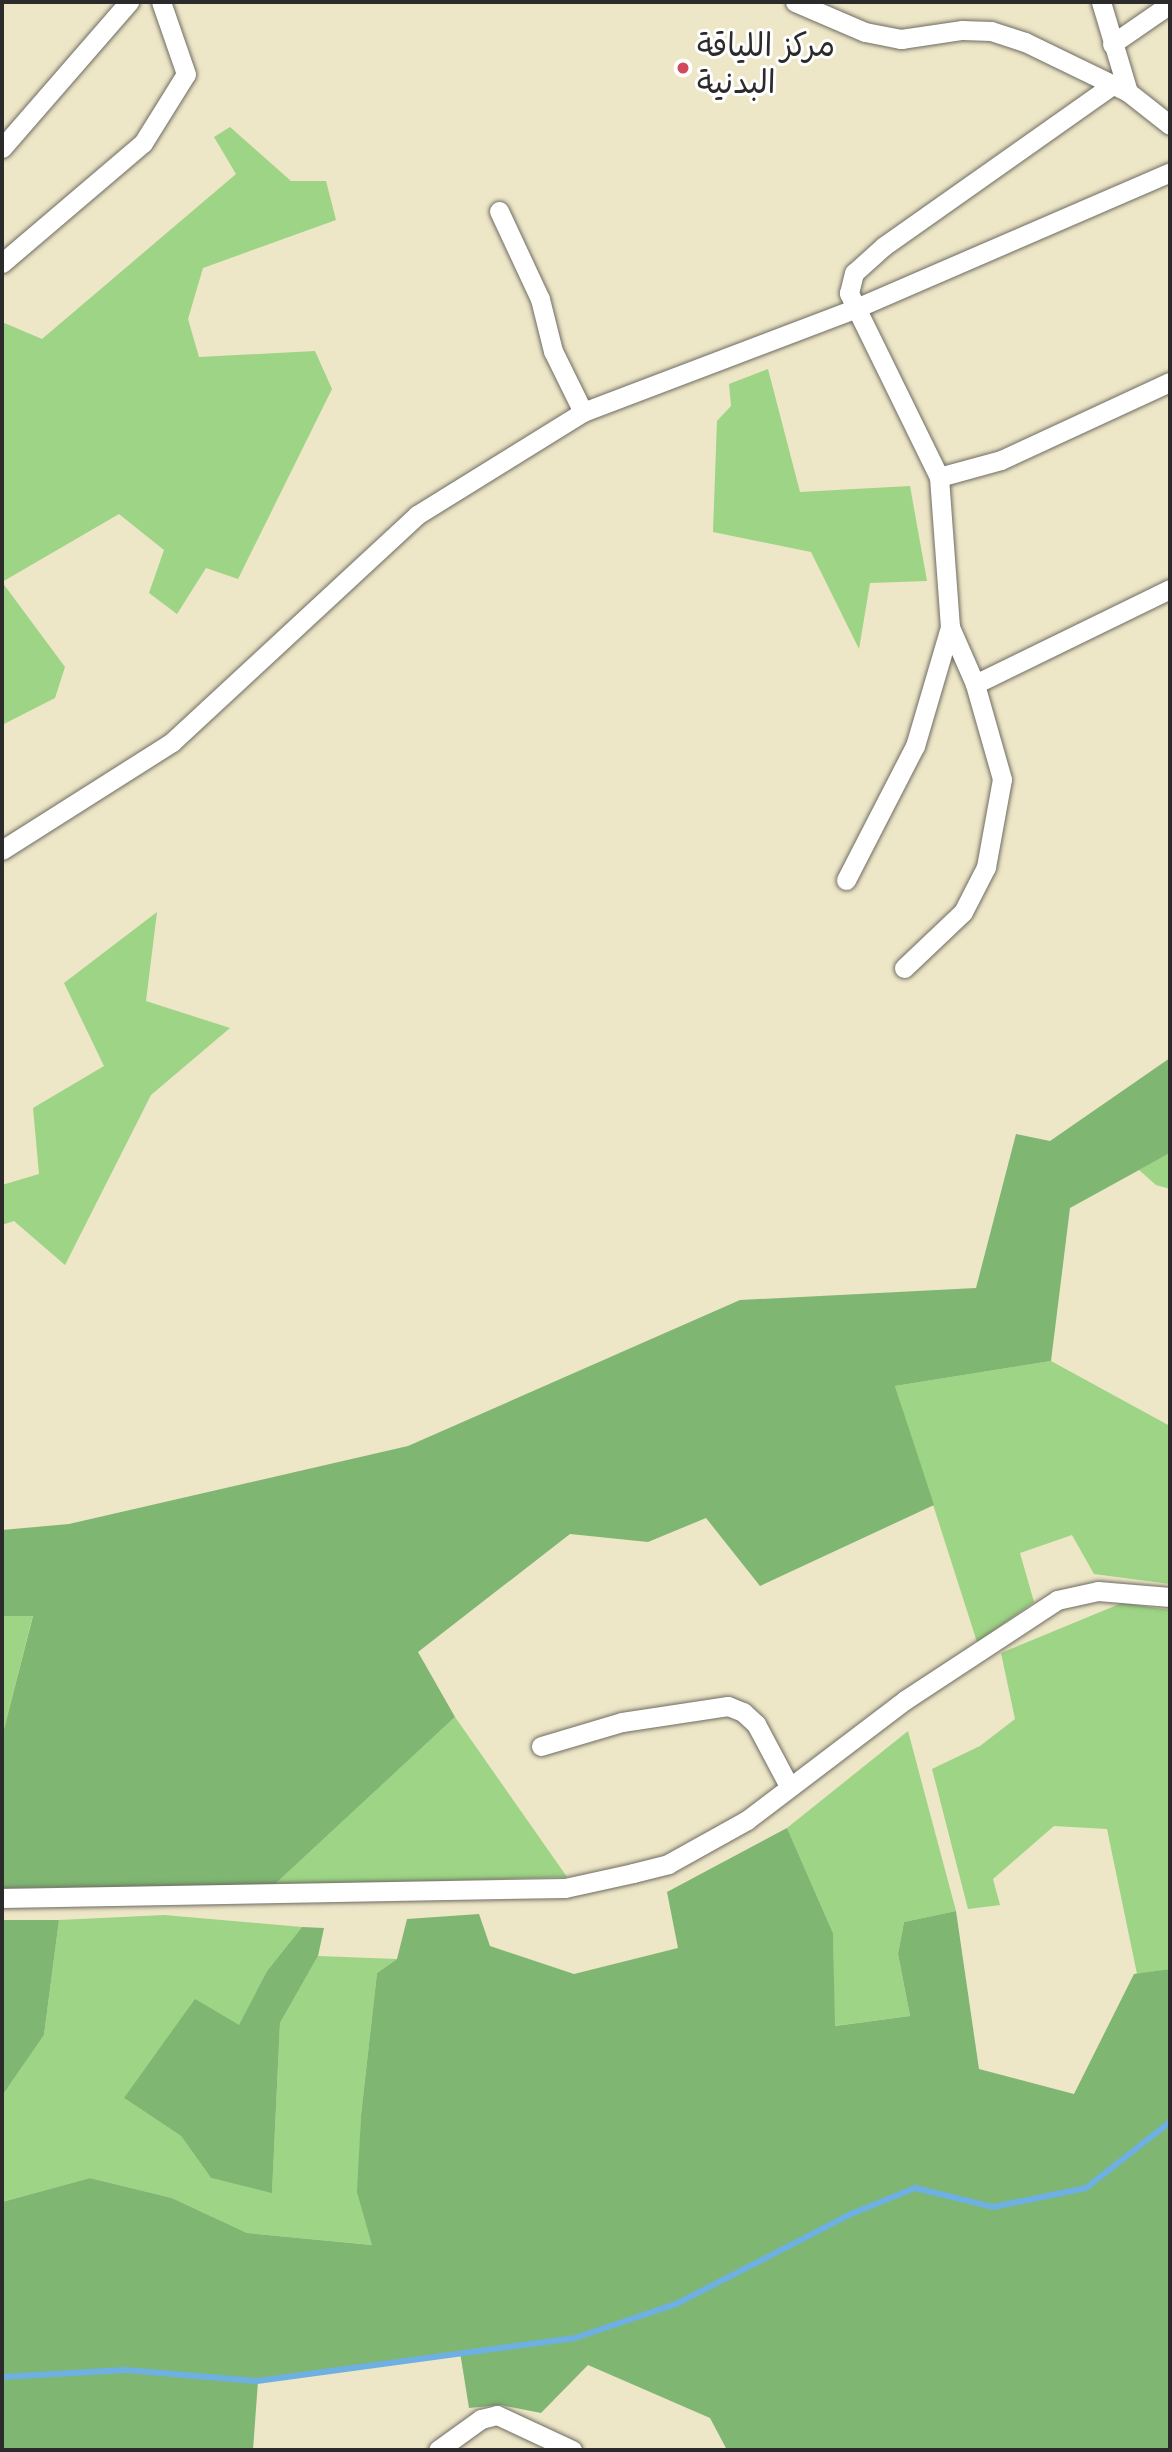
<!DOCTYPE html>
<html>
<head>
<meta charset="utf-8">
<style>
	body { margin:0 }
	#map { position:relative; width:1172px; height:2452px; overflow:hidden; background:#ede6c7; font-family:"Indie Flower","Playpen Sans Arabic",sans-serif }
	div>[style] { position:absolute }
	.green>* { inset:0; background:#9dd485 }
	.forest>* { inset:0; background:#7eb672 }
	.stream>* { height:6px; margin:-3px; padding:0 3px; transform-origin:3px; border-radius:3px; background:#6fb0e3 }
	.roads { filter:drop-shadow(0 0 2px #6f6c62) drop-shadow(0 0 2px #6f6c62) }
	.minor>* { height:19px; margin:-9.5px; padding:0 9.5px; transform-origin:9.5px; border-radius:9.5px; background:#fff }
	.dots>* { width:19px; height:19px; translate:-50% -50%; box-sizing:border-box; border:4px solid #fff; border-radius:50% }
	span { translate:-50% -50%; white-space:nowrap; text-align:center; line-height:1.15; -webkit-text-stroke:6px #fff; paint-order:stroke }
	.poi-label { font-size:32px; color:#2b2b2b }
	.left { translate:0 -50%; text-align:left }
	.frame { position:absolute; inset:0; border:4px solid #2b2b2b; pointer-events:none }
</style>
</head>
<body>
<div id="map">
	<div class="green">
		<div style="clip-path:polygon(230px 127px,291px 181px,326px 181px,336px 220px,203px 268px,188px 319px,199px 357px,315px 351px,332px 389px,238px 579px,206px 568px,177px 614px,149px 593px,164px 550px,119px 514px,2px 582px,65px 667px,55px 698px,2px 725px,2px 322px,42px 339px,236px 174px,214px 137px)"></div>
		<div style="clip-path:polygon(768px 369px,800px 492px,910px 486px,927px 581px,870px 583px,859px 649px,811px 552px,713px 532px,717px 421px,731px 406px,729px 384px)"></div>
		<div style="clip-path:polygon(157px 912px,146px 1001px,230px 1028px,151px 1095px,65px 1265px,14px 1221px,2px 1225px,2px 1185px,39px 1174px,33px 1108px,104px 1066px,64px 983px)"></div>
		<div style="clip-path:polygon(1170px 1153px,1170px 1189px,1156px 1185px,1139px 1170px)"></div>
		<div style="clip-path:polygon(1051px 1361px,1170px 1426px,1170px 1584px,1094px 1574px,1072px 1535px,1020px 1553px,1034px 1602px,977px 1642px,895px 1386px)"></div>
		<div style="clip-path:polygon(1122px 1603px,1170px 1610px,1170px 1969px,1137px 1974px,1107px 1829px,1054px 1826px,993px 1879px,1000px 1905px,968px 1909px,932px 1769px,980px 1746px,1015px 1719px,1001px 1653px)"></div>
		<div style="clip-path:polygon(33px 1615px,2px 1737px,2px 1616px)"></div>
		<div style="clip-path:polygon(455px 1717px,567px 1877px,273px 1886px)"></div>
		<div style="clip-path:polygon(908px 1731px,956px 1911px,904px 1922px,898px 1954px,910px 2016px,834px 2026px,833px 1933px,787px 1828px)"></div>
		<div style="clip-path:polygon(164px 1915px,302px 1927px,267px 1971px,239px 2026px,124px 2098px,181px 2136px,211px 2178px,272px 2192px,280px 2023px,318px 1956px,397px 1959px,377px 1973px,361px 2115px,358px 2192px,373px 2245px,247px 2233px,172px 2198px,90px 2178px,2px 2202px,2px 2096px,44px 2035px,59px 1920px)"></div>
	</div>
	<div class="forest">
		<div style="clip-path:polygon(1170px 1058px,1170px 1153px,1070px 1208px,1051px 1361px,895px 1386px,934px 1505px,760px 1586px,706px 1518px,648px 1542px,570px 1534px,418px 1652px,455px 1717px,273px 1886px,2px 1888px,2px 1737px,33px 1616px,2px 1616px,2px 1530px,69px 1524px,408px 1446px,740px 1300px,976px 1288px,1016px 1134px,1050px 1141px)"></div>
		<div style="clip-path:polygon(787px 1828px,833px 1933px,835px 2026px,910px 2016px,898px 1954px,904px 1922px,956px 1911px,979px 2069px,1074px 2094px,1134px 1974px,1170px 1969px,1170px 2450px,727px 2450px,710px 2418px,588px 2365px,541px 2413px,500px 2405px,469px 2408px,460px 2352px,258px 2381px,253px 2450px,2px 2450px,2px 2202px,90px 2178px,172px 2198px,247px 2233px,372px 2245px,357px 2192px,361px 2115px,377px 1973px,397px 1959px,407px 1919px,479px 1914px,490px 1946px,574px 1974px,678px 1948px,667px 1892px)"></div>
		<div style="clip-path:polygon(2px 1920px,59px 1920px,44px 2035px,2px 2096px)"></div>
		<div style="clip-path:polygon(302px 1927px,324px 1928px,318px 1956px,280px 2023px,272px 2193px,211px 2178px,181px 2136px,124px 2098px,195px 1999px,239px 2025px,267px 1971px)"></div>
	</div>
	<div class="stream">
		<div style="left:2px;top:2377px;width:123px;rotate:-3.3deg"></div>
		<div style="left:125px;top:2370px;width:132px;rotate:4.8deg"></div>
		<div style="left:257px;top:2381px;width:321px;rotate:-7.7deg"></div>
		<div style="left:575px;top:2338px;width:107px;rotate:-18.6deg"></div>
		<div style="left:676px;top:2304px;width:197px;rotate:-27.2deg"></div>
		<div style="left:851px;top:2214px;width:69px;rotate:-22.1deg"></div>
		<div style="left:915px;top:2188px;width:80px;rotate:13.7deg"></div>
		<div style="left:993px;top:2207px;width:95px;rotate:-11.5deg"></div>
		<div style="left:1086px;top:2188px;width:107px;rotate:-38.2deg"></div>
	</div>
	<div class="roads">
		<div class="minor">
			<div style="left:795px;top:2px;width:76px;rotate:23.2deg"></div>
			<div style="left:865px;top:32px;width:37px;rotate:11deg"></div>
			<div style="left:901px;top:39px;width:62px;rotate:-8.4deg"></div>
			<div style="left:962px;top:30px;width:29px;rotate:2deg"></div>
			<div style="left:991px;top:31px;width:36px;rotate:18deg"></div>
			<div style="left:1025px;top:42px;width:114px;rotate:25.9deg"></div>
			<div style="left:1101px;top:2px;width:94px;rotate:73.3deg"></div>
			<div style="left:1128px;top:92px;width:53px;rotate:38.2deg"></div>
			<div style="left:1112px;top:44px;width:70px;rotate:-34.6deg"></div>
			<div style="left:2px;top:148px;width:194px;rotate:-49deg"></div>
			<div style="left:499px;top:211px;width:97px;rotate:65deg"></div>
			<div style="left:540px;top:299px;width:54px;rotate:76deg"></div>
			<div style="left:553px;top:351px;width:68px;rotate:63.8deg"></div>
			<div style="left:2px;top:263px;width:185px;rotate:-40.4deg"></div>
			<div style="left:143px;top:143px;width:81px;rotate:-58.1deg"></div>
			<div style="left:186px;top:74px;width:76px;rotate:-109.1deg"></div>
			<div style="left:939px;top:477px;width:64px;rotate:-15.3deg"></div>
			<div style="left:1001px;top:460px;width:186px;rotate:-24.8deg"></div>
			<div style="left:975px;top:684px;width:217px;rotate:-26deg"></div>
			<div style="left:2px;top:850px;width:201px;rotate:-32.4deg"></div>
			<div style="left:172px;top:742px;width:334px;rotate:-42.8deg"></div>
			<div style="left:417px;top:515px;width:195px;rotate:-31.8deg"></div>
			<div style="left:583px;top:412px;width:290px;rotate:-20.8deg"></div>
			<div style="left:854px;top:309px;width:344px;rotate:-23.4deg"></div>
			<div style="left:846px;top:880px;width:151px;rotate:-62.8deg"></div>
			<div style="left:915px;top:746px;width:124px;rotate:-73.6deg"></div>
			<div style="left:904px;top:968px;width:81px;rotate:-43.5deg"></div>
			<div style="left:963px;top:912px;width:51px;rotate:-62.9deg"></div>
			<div style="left:986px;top:867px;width:89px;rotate:-79.7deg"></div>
			<div style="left:1002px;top:779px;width:99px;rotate:-105.9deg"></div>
			<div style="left:975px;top:684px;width:62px;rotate:-113.7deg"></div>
			<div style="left:950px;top:627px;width:150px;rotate:-94.2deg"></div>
			<div style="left:939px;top:477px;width:205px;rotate:-116.1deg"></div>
			<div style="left:849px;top:293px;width:21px;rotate:-76deg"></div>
			<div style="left:854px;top:273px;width:40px;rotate:-42deg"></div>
			<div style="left:884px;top:246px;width:279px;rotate:-35.2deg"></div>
			<div style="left:541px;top:1746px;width:84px;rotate:-16.5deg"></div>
			<div style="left:622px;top:1722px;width:107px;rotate:-8.6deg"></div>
			<div style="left:728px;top:1706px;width:16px;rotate:22deg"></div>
			<div style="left:743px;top:1712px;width:18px;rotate:43deg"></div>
			<div style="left:756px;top:1724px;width:70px;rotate:62deg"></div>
			<div style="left:2px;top:1898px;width:563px;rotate:-1.02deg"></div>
			<div style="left:565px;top:1888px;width:70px;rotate:-12.4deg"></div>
			<div style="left:633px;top:1873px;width:36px;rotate:-14deg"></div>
			<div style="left:668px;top:1864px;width:90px;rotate:-29.1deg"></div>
			<div style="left:747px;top:1820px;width:198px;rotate:-37.2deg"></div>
			<div style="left:905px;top:1700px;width:182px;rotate:-33.3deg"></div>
			<div style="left:1057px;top:1600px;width:42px;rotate:-12.4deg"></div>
			<div style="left:1098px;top:1591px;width:72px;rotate:4.8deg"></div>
			<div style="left:438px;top:2450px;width:53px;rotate:-35.8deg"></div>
			<div style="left:481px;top:2419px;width:16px;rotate:-14deg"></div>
			<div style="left:497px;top:2415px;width:83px;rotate:25deg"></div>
		</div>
	</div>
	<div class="dots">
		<div style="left:683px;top:68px;background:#d1495b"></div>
	</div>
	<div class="poi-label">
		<span class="left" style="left:697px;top:68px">مركز اللياقة<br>البدنية</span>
	</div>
	<div class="frame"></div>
</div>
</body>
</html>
